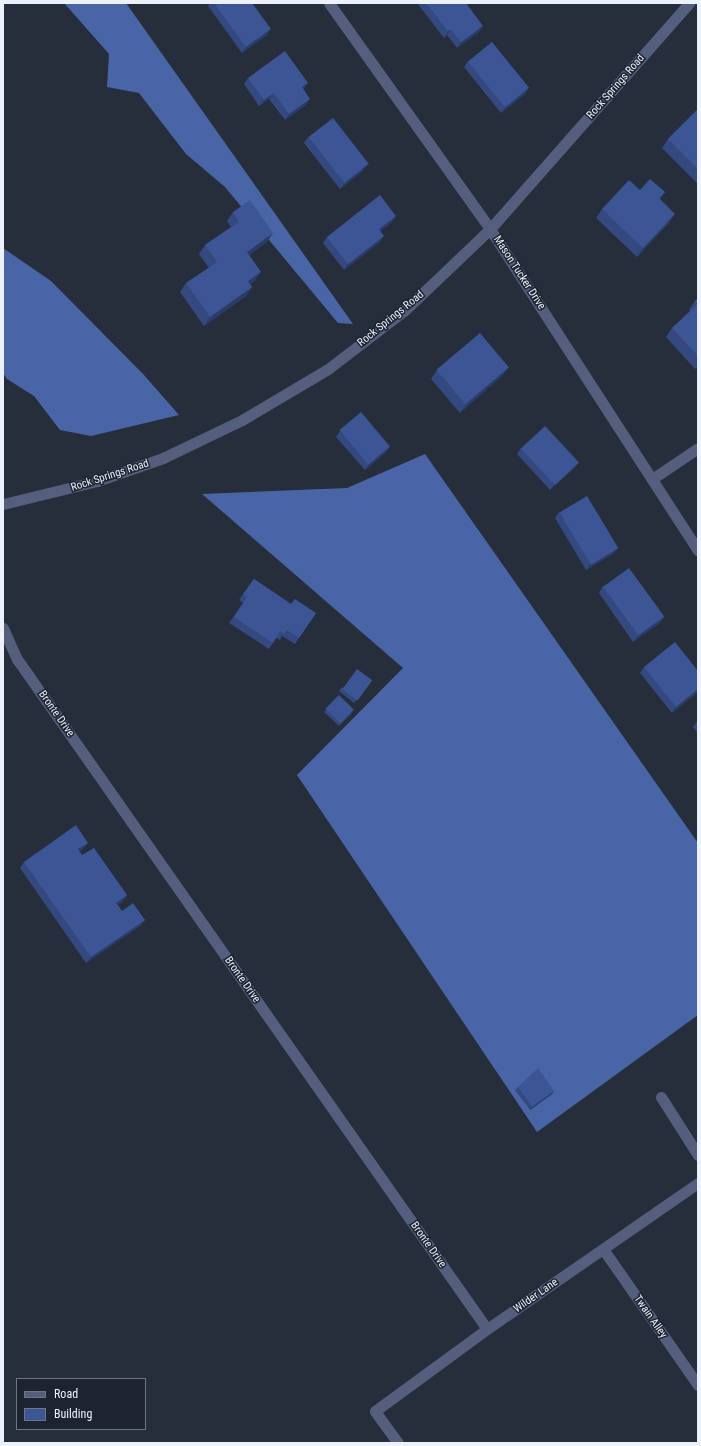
<!DOCTYPE html>
<html>
<head>
<meta charset="utf-8">
<style>
	body { margin:0 }
	#map { position:relative; width:701px; height:1446px; overflow:hidden; background:#262d3b; font-family:"Roboto Condensed",sans-serif }
	div>[style] { position:absolute }
	.forest>* { inset:0; background:#4a65a6 }
	.service>* { height:11px; margin:-5.5px; padding:0 5.5px; transform-origin:5.5px; border-radius:5.5px; background:#535f7c }
	.minor>* { height:11px; margin:-5.5px; padding:0 5.5px; transform-origin:5.5px; border-radius:5.5px; background:#535f7c }
	.tertiary>* { height:11px; margin:-5.5px; padding:0 5.5px; transform-origin:5.5px; border-radius:5.5px; background:#535f7c }
	.wall>* { inset:0; background:#344980 }
	.shaded-wall>* { inset:0; background:#2a3c68 }
	.building>* { inset:0; background:#3c5595; transform-origin:0 0 }
	span { translate:-50% -50%; white-space:nowrap; text-align:center; line-height:1.15; -webkit-text-stroke:3px #1d2331; paint-order:stroke }
	.street-label { font-size:11px; color:#edf1fb }
	.frame { position:absolute; inset:0; border:4px solid #edf1fb; pointer-events:none }
	.legend { position:absolute; left:16px; top:1378px; width:130px; height:52px; box-sizing:border-box; background:#1d2331; border:1px solid #707582; margin:0; padding:5px 7px; list-style:none; font-size:12px; color:#edf1fb }
	.legend li { display:flex; align-items:center; gap:8px; height:20px }
	.legend b { width:20px; border:1px solid #707582 }
</style>
</head>
<body>
<div id="map">
	<div class="forest">
		<div style="clip-path:polygon(64px 3px,126px 3px,353px 324px,338px 323px,225px 187px,186px 154px,139px 93px,107px 87px,109px 54px)"></div>
		<div style="clip-path:polygon(3px 248px,51px 281px,144px 375px,179px 415px,91px 436px,60px 430px,34px 396px,7px 379px,3px 373px)"></div>
		<div style="clip-path:polygon(425px 454px,698px 843px,698px 1015px,537px 1132px,297px 775px,403px 668px,202px 494px,347px 488px)"></div>
	</div>
	<div class="service">
		<div style="left:603px;top:1249px;width:166px;rotate:55.1deg"></div>
	</div>
	<div class="minor">
		<div style="left:329px;top:3px;width:277px;rotate:54.5deg"></div>
		<div style="left:490px;top:229px;width:383px;rotate:57.1deg"></div>
		<div style="left:652px;top:479px;width:55px;rotate:-34deg"></div>
		<div style="left:3px;top:628px;width:34px;rotate:66deg"></div>
		<div style="left:17px;top:659px;width:818px;rotate:54.95deg"></div>
		<div style="left:661px;top:1097px;width:69px;rotate:57.5deg"></div>
		<div style="left:398px;top:1443px;width:39px;rotate:-126deg"></div>
		<div style="left:375px;top:1411px;width:139px;rotate:-36.2deg"></div>
		<div style="left:487px;top:1329px;width:257px;rotate:-34.7deg"></div>
	</div>
	<div class="tertiary">
		<div style="left:3px;top:504px;width:97px;rotate:-13.7deg"></div>
		<div style="left:97px;top:481px;width:70px;rotate:-19.2deg"></div>
		<div style="left:163px;top:458px;width:88px;rotate:-25.7deg"></div>
		<div style="left:242px;top:420px;width:100px;rotate:-30.7deg"></div>
		<div style="left:328px;top:369px;width:97px;rotate:-37.5deg"></div>
		<div style="left:405px;top:310px;width:117px;rotate:-43.6deg"></div>
		<div style="left:490px;top:229px;width:301px;rotate:-48.6deg"></div>
	</div>
	<div class="wall">
		<div style="clip-path:polygon(210px 3px,252px 3px,267px 35px,242px 53px,208px 6px)"></div>
		<div style="clip-path:polygon(417px 3px,466px 3px,479px 32px,457px 48px,447px 35px,444px 38px)"></div>
		<div style="clip-path:polygon(468px 61px,525px 94px,501px 113px,464px 67px)"></div>
		<div style="clip-path:polygon(248px 78px,303px 89px,306px 105px,285px 120px,269px 99px,259px 106px,244px 84px)"></div>
		<div style="clip-path:polygon(698px 109px,698px 184px,662px 148px,668px 139px)"></div>
		<div style="clip-path:polygon(308px 137px,364px 170px,340px 189px,304px 143px)"></div>
		<div style="clip-path:polygon(640px 190px,665px 192px,660px 199px,669px 223px,637px 257px,596px 218px,602px 209px)"></div>
		<div style="clip-path:polygon(233px 212px,267px 242px,249px 255px,255px 281px,250px 284px,252px 287px,246px 296px,204px 326px,180px 292px,186px 283px,209px 268px,199px 254px,205px 245px,231px 227px,227px 221px)"></div>
		<div style="clip-path:polygon(396px 216px,392px 222px,381px 231px,380px 242px,344px 270px,323px 243px,327px 237px)"></div>
		<div style="clip-path:polygon(698px 298px,698px 366px,695px 369px,666px 337px,672px 328px,690px 311px,689px 310px,695px 301px)"></div>
		<div style="clip-path:polygon(437px 370px,502px 376px,460px 413px,431px 379px)"></div>
		<div style="clip-path:polygon(340px 431px,390px 446px,386px 452px,365px 470px,336px 437px)"></div>
		<div style="clip-path:polygon(521px 448px,574px 468px,550px 490px,517px 454px)"></div>
		<div style="clip-path:polygon(559px 512px,613px 554px,586px 570px,555px 518px)"></div>
		<div style="clip-path:polygon(254px 579px,291px 604px,316px 613px,295px 644px,282px 636px,280px 640px,276px 638px,269px 649px,229px 623px,243px 603px,239px 600px)"></div>
		<div style="clip-path:polygon(603px 586px,664px 617px,660px 623px,633px 642px,599px 593px)"></div>
		<div style="clip-path:polygon(644px 667px,698px 692px,672px 713px,640px 673px)"></div>
		<div style="clip-path:polygon(372px 680px,354px 703px,339px 691px,341px 688px)"></div>
		<div style="clip-path:polygon(326px 709px,352px 713px,339px 726px,324px 712px)"></div>
		<div style="clip-path:polygon(698px 720px,698px 733px,693px 727px)"></div>
		<div style="clip-path:polygon(88px 843px,83px 849px,79px 851px,82px 855px,127px 895px,123px 901px,118px 905px,122px 911px,145px 920px,140px 926px,86px 963px,20px 868px,24px 862px)"></div>
		<div style="clip-path:polygon(518px 1087px,554px 1091px,552px 1094px,530px 1110px,515px 1090px)"></div>
	</div>
	<div class="shaded-wall">
		<div style="clip-path:polygon(483px 26px,479px 32px,457px 48px,461px 42px)"></div>
		<div style="clip-path:polygon(271px 29px,267px 35px,242px 53px,246px 47px)"></div>
		<div style="clip-path:polygon(451px 29px,447px 35px,444px 38px,448px 31px)"></div>
		<div style="clip-path:polygon(308px 83px,304px 89px,298px 93px,302px 87px)"></div>
		<div style="clip-path:polygon(529px 88px,525px 94px,501px 113px,505px 107px)"></div>
		<div style="clip-path:polygon(274px 93px,269px 99px,259px 106px,264px 100px)"></div>
		<div style="clip-path:polygon(310px 99px,306px 105px,285px 120px,289px 114px)"></div>
		<div style="clip-path:polygon(369px 164px,364px 170px,340px 189px,345px 183px)"></div>
		<div style="clip-path:polygon(675px 214px,669px 223px,637px 257px,643px 248px)"></div>
		<div style="clip-path:polygon(396px 216px,392px 222px,375px 236px,379px 229px)"></div>
		<div style="clip-path:polygon(273px 233px,267px 242px,241px 261px,247px 252px)"></div>
		<div style="clip-path:polygon(384px 236px,380px 242px,344px 270px,348px 264px)"></div>
		<div style="clip-path:polygon(261px 272px,255px 281px,242px 290px,248px 281px)"></div>
		<div style="clip-path:polygon(252px 287px,246px 296px,204px 326px,210px 317px)"></div>
		<div style="clip-path:polygon(509px 367px,502px 376px,460px 413px,466px 404px)"></div>
		<div style="clip-path:polygon(390px 446px,386px 452px,365px 470px,369px 464px)"></div>
		<div style="clip-path:polygon(579px 462px,574px 468px,550px 490px,555px 484px)"></div>
		<div style="clip-path:polygon(618px 548px,613px 554px,586px 570px,590px 564px)"></div>
		<div style="clip-path:polygon(664px 617px,660px 623px,633px 642px,638px 636px)"></div>
		<div style="clip-path:polygon(698px 689px,698px 692px,672px 713px,676px 707px)"></div>
		<div style="clip-path:polygon(354px 710px,352px 713px,339px 726px,341px 723px)"></div>
		<div style="clip-path:polygon(88px 843px,83px 849px,74px 855px,78px 849px)"></div>
		<div style="clip-path:polygon(127px 895px,123px 901px,112px 909px,116px 903px)"></div>
		<div style="clip-path:polygon(145px 920px,140px 926px,86px 963px,91px 957px)"></div>
		<div style="clip-path:polygon(554px 1091px,552px 1094px,530px 1110px,532px 1107px)"></div>
	</div>
	<div class="building">
		<div style="clip-path:polygon(214px 3px,252px 3px,271px 29px,246px 47px)"></div>
		<div style="clip-path:polygon(426px 3px,466px 3px,483px 26px,461px 42px,451px 29px,448px 31px)"></div>
		<div style="left:492px;top:42px;width:59px;height:31px;rotate:51deg"></div>
		<div style="clip-path:polygon(285px 51px,308px 83px,302px 87px,310px 99px,289px 114px,274px 93px,264px 100px,248px 78px)"></div>
		<div style="clip-path:polygon(698px 109px,698px 169px,668px 139px)"></div>
		<div style="left:333px;top:118px;width:58px;height:31px;rotate:52deg"></div>
		<div style="clip-path:polygon(650px 179px,665px 192px,659px 198px,675px 214px,643px 248px,602px 209px,629px 180px,640px 190px)"></div>
		<div style="clip-path:polygon(380px 195px,396px 216px,379px 229px,384px 236px,348px 264px,327px 237px)"></div>
		<div style="clip-path:polygon(250px 200px,273px 233px,247px 252px,261px 272px,248px 281px,252px 287px,210px 317px,186px 283px,217px 262px,205px 245px,239px 222px,233px 212px)"></div>
		<div style="clip-path:polygon(698px 298px,698px 304px,695px 301px)"></div>
		<div style="clip-path:polygon(698px 304px,698px 356px,672px 328px)"></div>
		<div style="left:480px;top:333px;width:45px;height:57px;rotate:50deg"></div>
		<div style="left:361px;top:412px;width:45px;height:28px;rotate:50deg"></div>
		<div style="left:545px;top:426px;width:50px;height:33px;rotate:47deg"></div>
		<div style="left:587px;top:496px;width:61px;height:32px;rotate:59deg"></div>
		<div style="left:629px;top:568px;width:60px;height:32px;rotate:54deg"></div>
		<div style="clip-path:polygon(254px 579px,291px 604px,295px 599px,316px 613px,299px 638px,287px 630px,284px 634px,280px 631px,273px 643px,234px 617px,247px 597px,243px 594px)"></div>
		<div style="clip-path:polygon(675px 642px,698px 671px,698px 689px,676px 707px,644px 667px)"></div>
		<div style="left:357px;top:669px;width:19px;height:25px;rotate:36deg"></div>
		<div style="left:339px;top:695px;width:21px;height:19px;rotate:45deg"></div>
		<div style="clip-path:polygon(76px 825px,88px 843px,78px 849px,82px 855px,94px 848px,127px 895px,116px 903px,122px 911px,133px 903px,145px 920px,91px 957px,24px 862px)"></div>
		<div style="clip-path:polygon(538px 1068px,554px 1091px,532px 1107px,518px 1087px)"></div>
	</div>
	<div class="street-label">
		<span style="left:616px;top:87px;rotate:-49deg">Rock Springs Road</span>
		<span style="left:519px;top:273px;rotate:57deg">Mason Tucker Drive</span>
		<span style="left:391px;top:319px;rotate:-39deg">Rock Springs Road</span>
		<span style="left:110px;top:476px;rotate:-18deg">Rock Springs Road</span>
		<span style="left:56px;top:714px;rotate:55deg">Bronte Drive</span>
		<span style="left:242px;top:980px;rotate:55deg">Bronte Drive</span>
		<span style="left:428px;top:1245px;rotate:55deg">Bronte Drive</span>
		<span style="left:536px;top:1296px;rotate:-35deg">Wilder Lane</span>
		<span style="left:650px;top:1317px;rotate:55deg">Twain Alley</span>
	</div>
	<div class="frame"></div>
	<ul class="legend">
	<li><b style="height:5px;background:#535f7c"></b>Road</li>
	<li><b style="height:11px;background:#3c5595"></b>Building</li>
	</ul>
</div>
</body>
</html>
